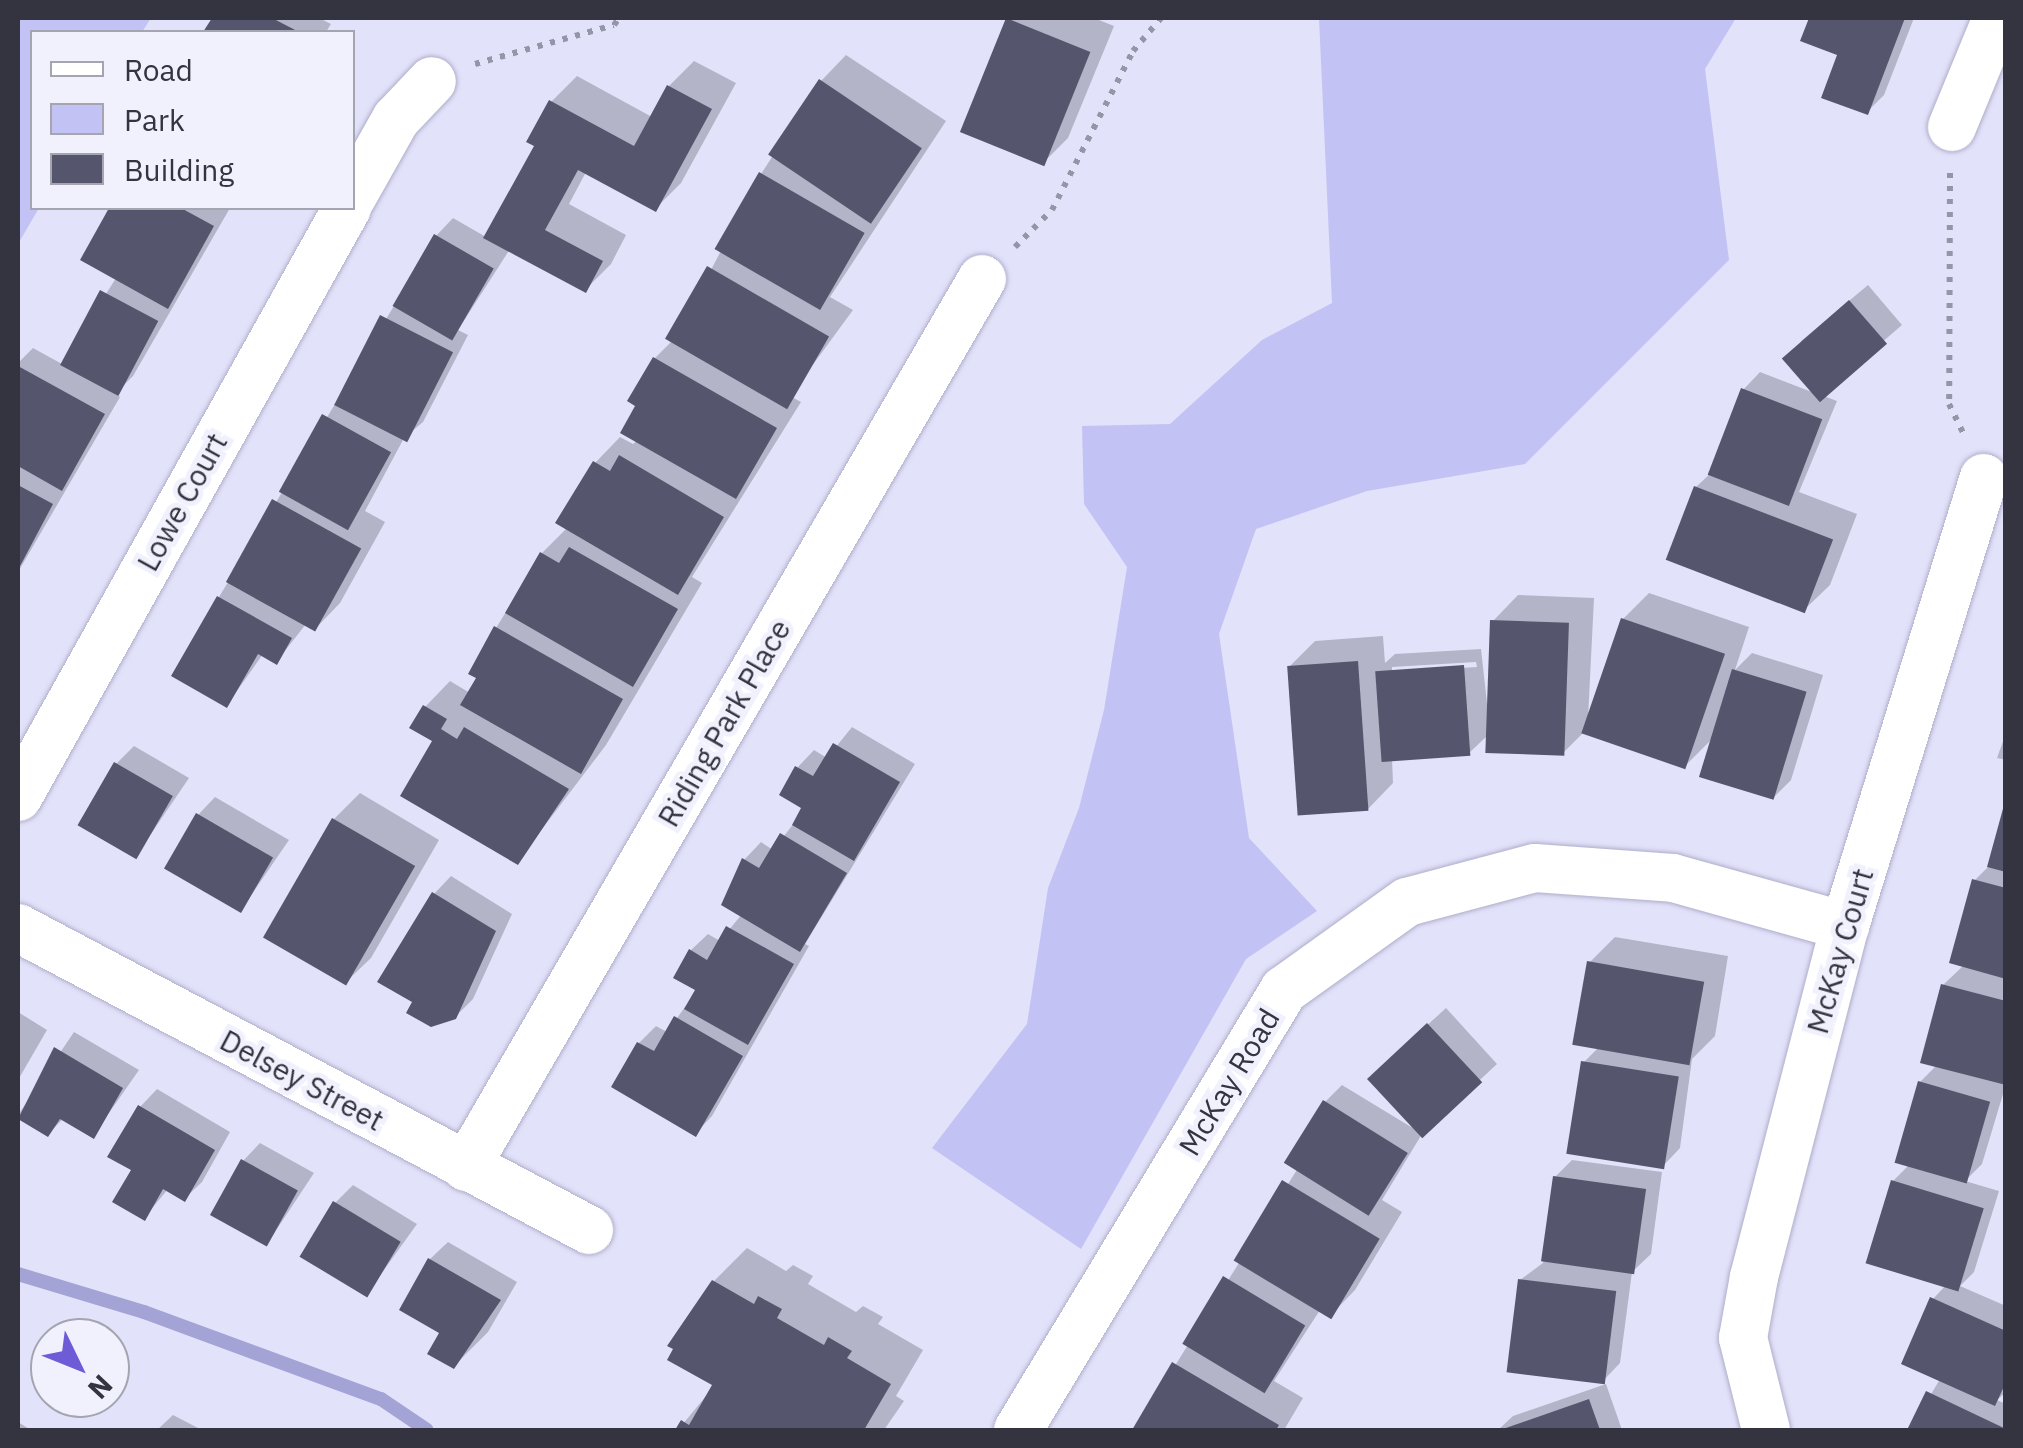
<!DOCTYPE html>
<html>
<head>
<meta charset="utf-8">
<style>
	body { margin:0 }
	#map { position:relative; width:2023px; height:1448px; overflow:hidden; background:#e2e2fa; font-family:"IBM Plex Sans",sans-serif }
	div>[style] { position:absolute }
	.green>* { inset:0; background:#c3c2f4 }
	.shadow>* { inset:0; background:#0003 }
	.stream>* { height:14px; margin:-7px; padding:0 7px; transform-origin:7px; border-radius:7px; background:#a4a3d6 }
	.building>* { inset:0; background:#55556e; transform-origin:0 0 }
	.path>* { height:6px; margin-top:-3px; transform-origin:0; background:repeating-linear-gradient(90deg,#9595a8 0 5px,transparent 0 13px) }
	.roads { filter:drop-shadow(0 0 2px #aeaecb) drop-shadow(0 0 2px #aeaecb) }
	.minor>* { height:48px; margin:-24px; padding:0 24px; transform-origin:24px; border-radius:24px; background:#fff }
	span { translate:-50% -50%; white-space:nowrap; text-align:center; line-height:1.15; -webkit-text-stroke:10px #f0f1fd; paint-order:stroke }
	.street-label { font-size:30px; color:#343440 }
	.frame { position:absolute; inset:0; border:20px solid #343440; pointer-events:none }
	.legend { position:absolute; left:30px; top:30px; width:325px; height:180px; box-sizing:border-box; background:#f0f1fd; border:2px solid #a5a5b1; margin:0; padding:12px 18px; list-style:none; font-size:30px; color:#343440 }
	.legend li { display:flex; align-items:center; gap:20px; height:50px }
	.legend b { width:50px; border:2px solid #a5a5b1 }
	.north { position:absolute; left:30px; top:1318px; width:100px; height:100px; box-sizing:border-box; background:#f0f1fd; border:2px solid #a5a5b1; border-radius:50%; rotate:133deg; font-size:28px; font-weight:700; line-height:40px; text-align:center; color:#343440 }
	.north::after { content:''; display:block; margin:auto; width:35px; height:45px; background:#6d5cd6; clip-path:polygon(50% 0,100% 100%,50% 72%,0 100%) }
</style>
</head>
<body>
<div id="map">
	<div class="green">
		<div style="clip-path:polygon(18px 18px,151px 18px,142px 32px,32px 32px,32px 208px,39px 208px,18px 244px)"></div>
		<div style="clip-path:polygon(1319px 18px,1736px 18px,1705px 69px,1729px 260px,1525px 464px,1367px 491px,1256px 529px,1219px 634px,1249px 838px,1317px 911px,1246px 959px,1081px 1249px,932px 1148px,1027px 1024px,1048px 888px,1079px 808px,1104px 710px,1127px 567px,1084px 504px,1082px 426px,1170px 424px,1262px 340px,1332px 303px)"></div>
	</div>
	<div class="shadow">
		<div style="clip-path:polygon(215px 18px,319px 18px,331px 24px,326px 32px,206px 32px)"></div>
		<div style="clip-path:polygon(1094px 18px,1114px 26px,1068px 138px,1042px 164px,962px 130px,1010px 18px)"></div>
		<div style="clip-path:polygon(1811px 18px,1914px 18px,1884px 95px,1867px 112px,1840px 54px,1803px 39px)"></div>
		<div style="clip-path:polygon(846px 55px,946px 121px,830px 297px,853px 310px,790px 396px,801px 402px,692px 577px,702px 583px,606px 745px,517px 862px,435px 740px,425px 707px,450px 681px,470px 693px,496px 628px,542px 553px,568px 527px,595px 463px,620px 437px,633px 444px,638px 440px,639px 405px,655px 358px,676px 337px,761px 174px,821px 81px)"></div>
		<div style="clip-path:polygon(694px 61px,736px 83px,681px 183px,655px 209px,586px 172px,569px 204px,626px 235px,611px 264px,585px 290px,510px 249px,458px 330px,468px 335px,423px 422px,404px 438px,365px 511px,385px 522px,340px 603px,315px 629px,306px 624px,277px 661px,263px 654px,227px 705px,219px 597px,436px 236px,453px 218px,486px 237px,537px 145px,551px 102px,577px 76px,652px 117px,669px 86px)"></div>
		<div style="clip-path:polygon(112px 208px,230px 208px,133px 376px,115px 394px,120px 397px,18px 572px,18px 363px,33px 348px,62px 364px,116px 278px,83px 259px)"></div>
		<div style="clip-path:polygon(1868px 285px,1902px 325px,1821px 395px,1837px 401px,1799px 492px,1857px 514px,1830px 585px,1804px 610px,1696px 487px,1713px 471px,1743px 390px,1760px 372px,1812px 392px,1801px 341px)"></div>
		<div style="clip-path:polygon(evenodd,1649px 593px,1749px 627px,1735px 670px,1752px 653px,1823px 675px,1791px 780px,1774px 797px,1714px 737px,1685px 766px,1584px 732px,1562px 754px,1487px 736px,1468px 754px,1392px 758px,1393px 783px,1368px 809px,1289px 667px,1315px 641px,1383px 636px,1385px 663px,1395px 654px,1481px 649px,1488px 712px,1493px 621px,1518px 595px,1594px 598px,1588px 719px,1623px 619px,1649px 593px,1476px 662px,1477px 667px,1392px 672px,1392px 667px,1476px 662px)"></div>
		<div style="clip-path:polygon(852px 727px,915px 764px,805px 944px,809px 946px,712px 1116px,695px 1134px,639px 1043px,656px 1026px,667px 1032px,698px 989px,690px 951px,708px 934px,720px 941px,742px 914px,744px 860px,761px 842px,773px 850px,798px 818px,804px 807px,797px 768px,814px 750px,827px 758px)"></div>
		<div style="clip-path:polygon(2006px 733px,2006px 760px,1997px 758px)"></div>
		<div style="clip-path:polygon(134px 746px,189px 778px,136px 856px,116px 764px)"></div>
		<div style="clip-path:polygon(360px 793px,439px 840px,371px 958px,345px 983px,266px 937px,334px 819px)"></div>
		<div style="clip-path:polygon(215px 797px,289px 840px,241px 910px,198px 815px)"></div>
		<div style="clip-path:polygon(2006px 810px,2006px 1084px,1982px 1164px,1965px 1181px,1999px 1191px,1974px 1272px,1960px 1286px,2006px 1306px,2006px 1392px,1997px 1400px,2006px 1404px,2006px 1430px,1910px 1430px,1940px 1379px,1933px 1299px,1946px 1285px,1893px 1181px,1909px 1165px,1920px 1082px,1937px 1065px,1943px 985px,1964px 965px,1975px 880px,1991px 864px)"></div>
		<div style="clip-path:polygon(451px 876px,512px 914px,473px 999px,455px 1017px,415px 1001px,434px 894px)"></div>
		<div style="clip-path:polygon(1615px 937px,1728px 956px,1715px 1036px,1692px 1059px,1680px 1148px,1663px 1166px,1584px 1062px,1599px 1047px,1589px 963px)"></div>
		<div style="clip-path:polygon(1446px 1008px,1497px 1064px,1422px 1134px,1382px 1200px,1402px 1212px,1355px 1290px,1330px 1316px,1320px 1310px,1274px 1381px,1303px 1398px,1284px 1430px,1135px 1430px,1298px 1168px,1325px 1102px,1342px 1085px,1416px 1130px,1387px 1062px)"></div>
		<div style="clip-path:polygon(18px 1012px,47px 1030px,18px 1080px)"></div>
		<div style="clip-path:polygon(74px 1032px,139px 1070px,93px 1136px,64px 1118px,48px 1134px,18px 1115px)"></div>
		<div style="clip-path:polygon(157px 1089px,230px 1132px,202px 1182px,184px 1199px,168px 1189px,144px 1218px,140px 1107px)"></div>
		<div style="clip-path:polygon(260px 1143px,314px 1173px,267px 1244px,243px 1161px)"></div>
		<div style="clip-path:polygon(1572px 1160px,1662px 1172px,1651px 1254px,1632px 1272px,1620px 1363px,1603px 1381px,1520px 1280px,1543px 1263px,1555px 1177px)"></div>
		<div style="clip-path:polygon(353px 1185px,417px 1224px,366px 1295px,335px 1203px)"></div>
		<div style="clip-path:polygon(448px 1242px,517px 1282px,488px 1332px,454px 1366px,430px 1259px)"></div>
		<div style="clip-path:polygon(747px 1248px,786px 1271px,793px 1265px,813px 1276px,808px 1284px,856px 1312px,863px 1306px,883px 1317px,878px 1324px,923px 1350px,896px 1396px,904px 1401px,884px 1430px,678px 1430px,715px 1385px,670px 1345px,714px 1281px)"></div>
		<div style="clip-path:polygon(1606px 1384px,1622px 1430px,1498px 1430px,1513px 1416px)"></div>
		<div style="clip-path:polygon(173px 1415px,202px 1430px,157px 1430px)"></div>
		<div style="clip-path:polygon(18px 1422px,31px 1430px,18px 1430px)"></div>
	</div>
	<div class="stream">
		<div style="left:18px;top:1274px;width:132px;rotate:16.8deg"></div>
		<div style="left:144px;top:1312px;width:252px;rotate:20.2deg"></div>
		<div style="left:381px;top:1399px;width:55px;rotate:34deg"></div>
	</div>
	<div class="building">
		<div style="clip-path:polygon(212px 18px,272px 18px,299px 32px,203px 32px)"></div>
		<div style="left:1006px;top:18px;width:91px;height:123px;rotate:22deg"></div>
		<div style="clip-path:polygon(1809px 18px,1905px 18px,1868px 115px,1821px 98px,1837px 55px,1800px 41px)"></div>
		<div style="left:819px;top:79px;width:124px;height:91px;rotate:34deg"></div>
		<div style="clip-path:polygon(667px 85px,712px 109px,656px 212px,578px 170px,545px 230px,603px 261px,586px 293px,483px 238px,534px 146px,526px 142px,549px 100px,634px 146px)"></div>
		<div style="left:759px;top:172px;width:122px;height:89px;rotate:30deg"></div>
		<div style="clip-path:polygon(109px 208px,181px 208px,214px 226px,168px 309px,80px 260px)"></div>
		<div style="left:434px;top:234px;width:69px;height:83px;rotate:30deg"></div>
		<div style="left:707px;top:266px;width:141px;height:84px;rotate:30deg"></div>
		<div style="left:100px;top:290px;width:66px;height:85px;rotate:28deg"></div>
		<div style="left:1849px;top:300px;width:58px;height:89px;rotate:49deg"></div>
		<div style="left:380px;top:315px;width:82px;height:101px;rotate:27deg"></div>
		<div style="clip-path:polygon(653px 357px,777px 428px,736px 499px,620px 433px,635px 406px,627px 401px)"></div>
		<div style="clip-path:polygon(18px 366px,105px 414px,62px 491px,18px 466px)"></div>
		<div style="left:1741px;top:388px;width:87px;height:93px;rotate:21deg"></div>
		<div style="left:322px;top:414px;width:79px;height:89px;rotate:29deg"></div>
		<div style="clip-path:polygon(619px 455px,724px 517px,678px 595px,555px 523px,593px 461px,610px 471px)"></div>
		<div style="clip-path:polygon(18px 485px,53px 504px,18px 570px)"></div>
		<div style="left:1694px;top:486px;width:149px;height:79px;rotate:21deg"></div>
		<div style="left:272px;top:499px;width:102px;height:95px;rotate:29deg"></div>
		<div style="clip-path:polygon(569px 547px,678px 609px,633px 687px,505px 613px,540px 552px,559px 563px)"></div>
		<div style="clip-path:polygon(217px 596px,292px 638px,277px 665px,258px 654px,227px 708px,171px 676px)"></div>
		<div style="left:1621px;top:618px;width:110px;height:122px;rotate:19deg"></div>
		<div style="left:1490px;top:620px;width:79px;height:133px;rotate:2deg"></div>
		<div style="clip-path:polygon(494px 626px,623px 699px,581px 774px,460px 705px,476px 678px,468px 674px)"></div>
		<div style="left:1358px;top:661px;width:150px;height:71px;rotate:86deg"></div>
		<div style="left:1464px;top:665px;width:91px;height:89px;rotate:86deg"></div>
		<div style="left:1732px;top:669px;width:78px;height:113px;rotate:17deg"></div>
		<div style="clip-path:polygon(423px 705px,447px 719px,441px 729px,457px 739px,464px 727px,569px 789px,518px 865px,400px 796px,432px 741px,409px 728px)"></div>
		<div style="clip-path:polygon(833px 743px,900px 782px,854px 861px,792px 825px,801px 808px,779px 795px,795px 766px,813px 776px)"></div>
		<div style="left:114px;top:762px;width:68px;height:73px;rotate:30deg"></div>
		<div style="clip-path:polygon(2004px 805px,2006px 805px,2006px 872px,1987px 867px)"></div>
		<div style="left:196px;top:813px;width:89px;height:64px;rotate:30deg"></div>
		<div style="left:332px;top:818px;width:96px;height:138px;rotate:30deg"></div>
		<div style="clip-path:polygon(780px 833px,847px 873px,800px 952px,721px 905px,742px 858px,759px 868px)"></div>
		<div style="clip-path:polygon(1972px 879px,2006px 888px,2006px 979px,1949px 963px)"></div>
		<div style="clip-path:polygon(432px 892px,496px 931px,456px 1019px,431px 1027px,406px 1013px,412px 1002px,377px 982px)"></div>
		<div style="clip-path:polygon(726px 926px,794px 964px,748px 1045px,684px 1009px,695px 990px,673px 978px,689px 949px,707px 960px)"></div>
		<div style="left:1587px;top:961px;width:119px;height:85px;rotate:10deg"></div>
		<div style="clip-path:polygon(1941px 984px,2006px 1001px,2006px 1085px,1920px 1063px)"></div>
		<div style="clip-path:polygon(674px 1016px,743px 1056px,696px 1137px,611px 1087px,637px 1042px,654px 1051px)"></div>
		<div style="left:1427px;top:1023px;width:81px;height:82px;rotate:47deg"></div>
		<div style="clip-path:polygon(54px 1047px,123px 1088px,94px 1139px,60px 1119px,48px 1137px,18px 1119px)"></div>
		<div style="left:1581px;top:1061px;width:99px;height:94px;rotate:9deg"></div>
		<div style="left:1918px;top:1081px;width:75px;height:85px;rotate:16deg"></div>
		<div style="left:1323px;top:1100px;width:100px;height:74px;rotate:32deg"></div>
		<div style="clip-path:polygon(138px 1105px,215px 1150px,185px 1202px,163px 1189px,145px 1221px,112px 1202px,131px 1170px,107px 1157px)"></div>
		<div style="left:241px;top:1159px;width:65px;height:64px;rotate:29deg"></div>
		<div style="left:1553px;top:1176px;width:94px;height:86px;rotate:8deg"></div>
		<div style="left:1282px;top:1180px;width:114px;height:94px;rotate:31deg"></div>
		<div style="left:1891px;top:1180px;width:97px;height:87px;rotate:17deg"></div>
		<div style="left:333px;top:1201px;width:79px;height:65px;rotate:31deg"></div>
		<div style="clip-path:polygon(428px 1258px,501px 1300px,454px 1369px,427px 1354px,439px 1333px,399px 1310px)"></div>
		<div style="left:1223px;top:1276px;width:96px;height:79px;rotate:31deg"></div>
		<div style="left:1518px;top:1279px;width:99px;height:94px;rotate:7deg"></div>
		<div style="clip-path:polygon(712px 1280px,754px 1304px,758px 1296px,782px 1309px,777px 1318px,824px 1345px,828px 1337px,852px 1351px,847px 1358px,891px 1384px,864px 1430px,675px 1430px,681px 1420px,689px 1425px,712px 1385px,667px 1360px,673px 1349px,667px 1346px)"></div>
		<div style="clip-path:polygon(1930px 1297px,2006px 1331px,2006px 1382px,1995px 1406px,1901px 1364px)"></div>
		<div style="clip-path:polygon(1172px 1362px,1279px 1425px,1276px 1430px,1132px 1430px)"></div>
		<div style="clip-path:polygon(1926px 1391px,2006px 1429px,2006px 1430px,1907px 1430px)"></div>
		<div style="clip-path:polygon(1589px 1399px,1600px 1430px,1500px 1430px)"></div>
	</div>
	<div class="path">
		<div style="left:475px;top:64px;width:144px;rotate:-15.7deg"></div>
		<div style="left:614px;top:25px;width:9px;rotate:-54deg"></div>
		<div style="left:1950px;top:173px;width:231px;rotate:90.2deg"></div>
		<div style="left:1949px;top:404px;width:37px;rotate:64deg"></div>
		<div style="left:1015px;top:247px;width:52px;rotate:-45deg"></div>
		<div style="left:1052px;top:210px;width:178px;rotate:-63deg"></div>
		<div style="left:1133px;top:51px;width:43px;rotate:-49.7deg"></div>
	</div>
	<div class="roads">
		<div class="minor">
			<div style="left:1952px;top:127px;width:118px;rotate:-67.6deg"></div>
			<div style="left:352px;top:197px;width:90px;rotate:-60.6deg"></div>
			<div style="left:396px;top:119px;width:52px;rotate:-46.5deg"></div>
			<div style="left:18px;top:797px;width:675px;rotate:-60.81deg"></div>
			<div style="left:18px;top:928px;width:646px;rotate:27.87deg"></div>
			<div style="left:466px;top:1167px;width:1027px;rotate:-59.84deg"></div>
			<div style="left:1018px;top:1430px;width:514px;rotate:-58.85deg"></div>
			<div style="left:1284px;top:990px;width:151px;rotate:-35.6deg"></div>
			<div style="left:1407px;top:902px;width:132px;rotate:-14.9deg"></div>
			<div style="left:1535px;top:868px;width:138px;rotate:4.1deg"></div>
			<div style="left:1673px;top:878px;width:179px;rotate:15.6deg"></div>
			<div style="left:1766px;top:1430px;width:95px;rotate:-104deg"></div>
			<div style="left:1743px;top:1338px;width:62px;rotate:-79.8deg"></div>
			<div style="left:1754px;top:1277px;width:363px;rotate:-75.5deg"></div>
			<div style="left:1845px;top:926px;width:469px;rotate:-72.8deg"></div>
		</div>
	</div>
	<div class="street-label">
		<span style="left:182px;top:502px;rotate:-61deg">Lowe Court</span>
		<span style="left:724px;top:723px;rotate:-60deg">Riding Park Place</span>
		<span style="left:1840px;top:951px;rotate:-74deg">McKay Court</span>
		<span style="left:302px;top:1080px;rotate:28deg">Delsey Street</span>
		<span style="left:1229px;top:1082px;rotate:-59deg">McKay Road</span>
	</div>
	<div class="frame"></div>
	<ul class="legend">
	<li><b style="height:12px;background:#fff"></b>Road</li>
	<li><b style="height:28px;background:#c3c2f4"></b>Park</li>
	<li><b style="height:28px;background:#55556e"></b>Building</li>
	</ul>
	<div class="north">N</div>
</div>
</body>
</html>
